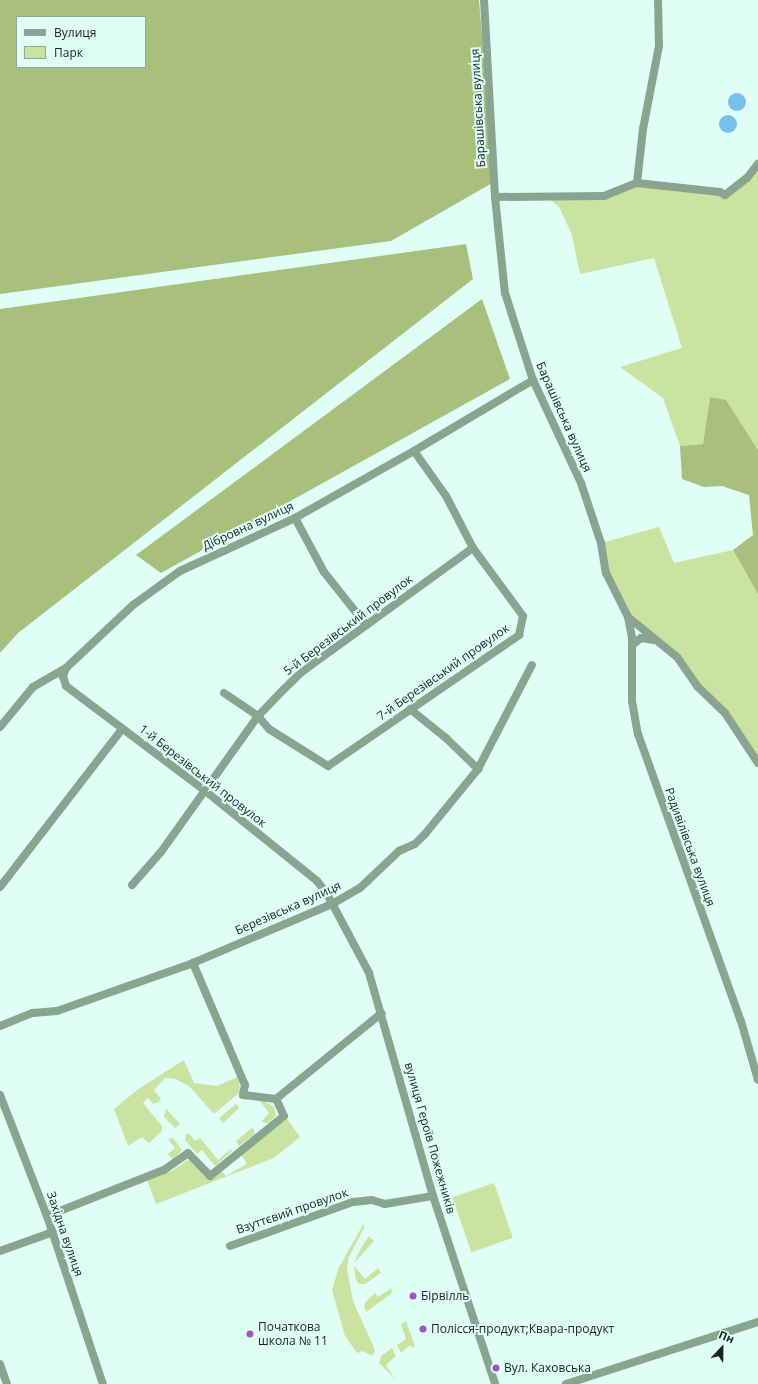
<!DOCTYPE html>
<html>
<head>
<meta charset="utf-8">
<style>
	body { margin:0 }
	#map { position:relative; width:758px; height:1384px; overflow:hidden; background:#defef6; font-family:"Open Sans",sans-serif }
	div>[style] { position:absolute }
	.green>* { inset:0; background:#cbe3a1; transform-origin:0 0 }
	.forest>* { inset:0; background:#a8c07c }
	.water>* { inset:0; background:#77c0eb }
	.round { border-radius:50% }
	.minor>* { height:8px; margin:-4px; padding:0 4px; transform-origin:4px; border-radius:4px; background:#89a48f }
	.dots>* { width:11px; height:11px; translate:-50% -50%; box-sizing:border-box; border:2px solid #defef6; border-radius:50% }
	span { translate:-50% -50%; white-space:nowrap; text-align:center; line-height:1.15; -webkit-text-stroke:4px #defef6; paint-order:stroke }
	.street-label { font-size:12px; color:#192523 }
	.poi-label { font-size:12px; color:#192523 }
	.left { translate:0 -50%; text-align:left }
	.legend { position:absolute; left:16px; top:16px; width:130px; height:52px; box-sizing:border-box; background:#defef6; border:1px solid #8fa7a2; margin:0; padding:5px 7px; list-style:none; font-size:12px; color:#192523 }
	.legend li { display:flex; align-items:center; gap:8px; height:20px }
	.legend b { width:20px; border:1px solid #8fa7a2 }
	.north { position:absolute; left:702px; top:1328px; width:40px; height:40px; -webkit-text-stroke:3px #defef6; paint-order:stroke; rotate:22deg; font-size:11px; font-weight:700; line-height:16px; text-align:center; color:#192523 }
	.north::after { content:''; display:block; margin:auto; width:14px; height:18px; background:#192523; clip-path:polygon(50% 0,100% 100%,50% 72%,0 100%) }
</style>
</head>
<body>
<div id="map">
	<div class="green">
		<div style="clip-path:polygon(758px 164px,758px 450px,726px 401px,710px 397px,703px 444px,680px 446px,663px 398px,620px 367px,682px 348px,654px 258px,580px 274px,572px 235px,559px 207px,546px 196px,604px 196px,637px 183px,720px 192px,735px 188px)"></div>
		<div style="clip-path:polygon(659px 527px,674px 563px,733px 550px,758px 594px,758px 763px,725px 713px,677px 657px,628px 617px,606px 573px,601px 543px)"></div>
		<div style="clip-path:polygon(184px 1060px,194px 1083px,217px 1086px,239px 1076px,240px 1092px,214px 1114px,189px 1086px,175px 1079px,165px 1078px,154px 1090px,161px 1099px,159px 1102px,153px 1104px,148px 1098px,143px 1103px,162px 1126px,162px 1131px,149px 1143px,142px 1137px,128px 1146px,114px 1109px,137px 1090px)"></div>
		<div style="clip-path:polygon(257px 1097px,274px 1107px,276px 1116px,268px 1123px,261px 1122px,269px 1113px)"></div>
		<div style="clip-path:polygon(236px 1104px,239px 1108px,223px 1123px,219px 1118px)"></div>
		<div style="clip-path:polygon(166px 1109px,180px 1124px,175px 1128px,164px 1117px)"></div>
		<div style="clip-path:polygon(287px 1119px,300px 1137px,274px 1158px,156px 1204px,147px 1180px,172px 1171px,188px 1160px,192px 1161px,209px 1180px,222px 1171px,226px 1176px,247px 1164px,241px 1155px)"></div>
		<div style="clip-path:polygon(253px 1127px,255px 1134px,239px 1146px,236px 1141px)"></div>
		<div style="clip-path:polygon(186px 1134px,190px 1134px,195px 1141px,200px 1138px,218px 1160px,231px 1149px,232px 1151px,215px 1166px,202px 1150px,197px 1154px,185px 1140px)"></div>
		<div style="clip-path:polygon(173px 1138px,182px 1150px,173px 1160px,168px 1154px,175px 1148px,168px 1139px)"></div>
		<div style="left:494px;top:1183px;width:58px;height:44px;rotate:71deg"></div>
		<div style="clip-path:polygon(364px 1223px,364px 1228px,349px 1257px,347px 1268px,353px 1301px,375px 1350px,372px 1356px,363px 1351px,357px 1353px,345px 1336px,332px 1290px,339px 1267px)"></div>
		<div style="clip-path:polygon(369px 1236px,374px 1241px,354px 1263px,361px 1248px)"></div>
		<div style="clip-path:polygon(354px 1266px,365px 1279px,378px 1268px,381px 1273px,365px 1284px,359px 1284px,356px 1280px)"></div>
		<div style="clip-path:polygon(392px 1288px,391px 1294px,366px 1312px,364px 1305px,368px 1299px,375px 1293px,378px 1297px)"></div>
		<div style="clip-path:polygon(406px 1321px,415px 1346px,412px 1348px,410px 1345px,401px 1353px,397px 1345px,406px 1339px,401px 1324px)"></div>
		<div style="clip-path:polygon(392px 1348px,396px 1356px,386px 1365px,395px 1379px,379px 1363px,381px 1356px)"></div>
	</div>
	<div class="forest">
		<div style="clip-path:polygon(evenodd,0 0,479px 0,494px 182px,391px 241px,0 294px,0 0,17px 17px,145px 17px,145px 67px,17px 67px,17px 17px)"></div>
		<div style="clip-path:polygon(466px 244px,473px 279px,18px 633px,0 653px,0 309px)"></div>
		<div style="clip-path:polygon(482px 299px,510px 379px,161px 573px,136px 555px)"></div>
		<div style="clip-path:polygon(710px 397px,726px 400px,758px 450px,758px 594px,733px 550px,753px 535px,749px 495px,722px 486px,704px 487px,682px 479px,680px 446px,703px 444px)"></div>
	</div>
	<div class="water">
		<div class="round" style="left:728px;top:93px;width:18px;height:18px"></div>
		<div class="round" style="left:719px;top:115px;width:18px;height:18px"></div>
	</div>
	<div class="minor">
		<div style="left:484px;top:0;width:197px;rotate:86.8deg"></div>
		<div style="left:495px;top:197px;width:97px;rotate:84.1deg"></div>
		<div style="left:505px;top:293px;width:91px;rotate:72.2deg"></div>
		<div style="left:533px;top:380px;width:114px;rotate:65deg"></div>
		<div style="left:581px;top:483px;width:63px;rotate:71.6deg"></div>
		<div style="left:601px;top:543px;width:30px;rotate:81deg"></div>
		<div style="left:606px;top:573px;width:49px;rotate:63.4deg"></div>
		<div style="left:628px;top:617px;width:63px;rotate:39.2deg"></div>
		<div style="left:677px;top:657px;width:35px;rotate:55deg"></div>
		<div style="left:697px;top:686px;width:39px;rotate:44deg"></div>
		<div style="left:725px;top:713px;width:60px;rotate:56.6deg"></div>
		<div style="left:637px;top:183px;width:54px;rotate:-83.7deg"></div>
		<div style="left:643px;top:129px;width:85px;rotate:-79.1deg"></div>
		<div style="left:659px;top:46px;width:46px;rotate:-91.2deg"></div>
		<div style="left:495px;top:197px;width:109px;rotate:-0.5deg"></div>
		<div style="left:604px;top:196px;width:35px;rotate:-22deg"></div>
		<div style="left:637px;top:183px;width:83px;rotate:6.2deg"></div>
		<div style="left:720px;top:192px;width:6px;rotate:31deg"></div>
		<div style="left:725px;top:195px;width:28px;rotate:-38deg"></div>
		<div style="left:747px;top:178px;width:18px;rotate:-52deg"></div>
		<div style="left:295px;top:518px;width:61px;rotate:61.8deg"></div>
		<div style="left:324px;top:572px;width:68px;rotate:51.6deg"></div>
		<div style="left:628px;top:617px;width:21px;rotate:79deg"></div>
		<div style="left:632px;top:638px;width:63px;rotate:90deg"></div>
		<div style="left:632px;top:701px;width:34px;rotate:80deg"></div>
		<div style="left:638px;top:734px;width:305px;rotate:70.3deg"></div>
		<div style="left:741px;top:1021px;width:61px;rotate:73.9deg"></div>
		<div style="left:632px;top:645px;width:11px;rotate:-38deg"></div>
		<div style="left:641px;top:638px;width:13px;rotate:9deg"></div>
		<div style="left:66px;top:668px;width:9px;rotate:111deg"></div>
		<div style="left:63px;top:676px;width:10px;rotate:73deg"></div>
		<div style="left:66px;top:686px;width:173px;rotate:37deg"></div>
		<div style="left:204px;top:790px;width:145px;rotate:38.8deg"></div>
		<div style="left:317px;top:881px;width:14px;rotate:51deg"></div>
		<div style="left:326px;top:892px;width:92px;rotate:62deg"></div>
		<div style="left:369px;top:973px;width:232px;rotate:74deg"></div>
		<div style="left:433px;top:1196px;width:198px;rotate:71.7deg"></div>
		<div style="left:224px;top:693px;width:41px;rotate:34.1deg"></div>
		<div style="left:258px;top:716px;width:17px;rotate:50deg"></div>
		<div style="left:269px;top:729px;width:70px;rotate:32.1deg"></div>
		<div style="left:328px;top:766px;width:232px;rotate:-34.4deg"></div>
		<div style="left:519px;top:635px;width:19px;rotate:-78deg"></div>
		<div style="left:523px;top:616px;width:84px;rotate:-126.3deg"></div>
		<div style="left:473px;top:548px;width:59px;rotate:-117.4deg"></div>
		<div style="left:446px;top:496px;width:55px;rotate:-125.4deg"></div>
		<div style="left:410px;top:709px;width:46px;rotate:38.9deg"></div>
		<div style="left:446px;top:738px;width:45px;rotate:44.1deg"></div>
		<div style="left:0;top:727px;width:52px;rotate:-50.5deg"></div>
		<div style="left:33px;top:687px;width:38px;rotate:-30deg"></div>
		<div style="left:66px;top:668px;width:92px;rotate:-43.2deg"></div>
		<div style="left:133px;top:605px;width:58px;rotate:-35.9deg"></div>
		<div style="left:180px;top:571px;width:127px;rotate:-24.7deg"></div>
		<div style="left:295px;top:518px;width:137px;rotate:-29.4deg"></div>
		<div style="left:414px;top:451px;width:139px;rotate:-30.8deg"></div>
		<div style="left:132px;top:885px;width:44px;rotate:-48.7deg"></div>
		<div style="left:161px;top:852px;width:167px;rotate:-54.5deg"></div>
		<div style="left:258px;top:716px;width:36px;rotate:-46deg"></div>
		<div style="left:283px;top:690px;width:28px;rotate:-44deg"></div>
		<div style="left:303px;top:671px;width:210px;rotate:-35.9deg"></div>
		<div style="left:0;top:887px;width:200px;rotate:-52.3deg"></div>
		<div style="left:0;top:1026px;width:35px;rotate:-22deg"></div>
		<div style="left:33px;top:1013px;width:24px;rotate:-5deg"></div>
		<div style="left:57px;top:1011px;width:144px;rotate:-19.4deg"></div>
		<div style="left:193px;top:963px;width:151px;rotate:-23deg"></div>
		<div style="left:332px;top:904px;width:32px;rotate:-30deg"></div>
		<div style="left:360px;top:888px;width:54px;rotate:-43.5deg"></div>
		<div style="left:399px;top:851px;width:17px;rotate:-24deg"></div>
		<div style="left:415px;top:844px;width:14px;rotate:-45deg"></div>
		<div style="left:425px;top:834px;width:84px;rotate:-50.8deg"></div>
		<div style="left:478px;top:769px;width:117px;rotate:-62.6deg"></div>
		<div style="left:0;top:1095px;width:130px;rotate:68.8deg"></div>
		<div style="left:47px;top:1216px;width:177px;rotate:71.6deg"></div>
		<div style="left:276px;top:1099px;width:136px;rotate:-39.1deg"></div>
		<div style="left:47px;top:1216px;width:126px;rotate:-21.5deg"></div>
		<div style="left:164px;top:1170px;width:29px;rotate:-35deg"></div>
		<div style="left:188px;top:1153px;width:32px;rotate:46deg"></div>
		<div style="left:210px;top:1176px;width:95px;rotate:-39deg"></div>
		<div style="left:284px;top:1116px;width:19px;rotate:-115deg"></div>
		<div style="left:276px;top:1099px;width:33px;rotate:-173deg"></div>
		<div style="left:243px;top:1095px;width:10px;rotate:-79deg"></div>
		<div style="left:245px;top:1085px;width:133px;rotate:-113.1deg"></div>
		<div style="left:230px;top:1246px;width:131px;rotate:-19.7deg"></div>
		<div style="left:353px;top:1202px;width:19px;rotate:-6deg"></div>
		<div style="left:372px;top:1200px;width:14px;rotate:17deg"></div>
		<div style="left:385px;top:1204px;width:49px;rotate:-9.5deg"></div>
		<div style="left:0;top:1251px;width:56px;rotate:-19.7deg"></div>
		<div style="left:0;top:1364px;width:21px;rotate:71deg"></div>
		<div style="left:566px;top:1384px;width:202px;rotate:-17.9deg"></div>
	</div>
	<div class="dots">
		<div style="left:413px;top:1296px;background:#a951be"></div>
		<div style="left:423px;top:1329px;background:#a951be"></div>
		<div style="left:250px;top:1334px;background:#a951be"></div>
		<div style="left:496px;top:1368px;background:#a951be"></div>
	</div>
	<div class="street-label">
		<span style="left:478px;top:108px;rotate:-93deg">Барашівська вулиця</span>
		<span style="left:564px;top:417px;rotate:66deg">Барашівська вулиця</span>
		<span style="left:248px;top:526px;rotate:-25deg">Дібровна вулиця</span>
		<span style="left:348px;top:625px;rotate:-37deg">5-й Березівський провулок</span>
		<span style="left:443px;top:672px;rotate:-35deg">7-й Березівський провулок</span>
		<span style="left:203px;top:776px;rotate:38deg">1-й Березівський провулок</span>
		<span style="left:690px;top:847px;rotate:70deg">Радивілівська вулиця</span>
		<span style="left:288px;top:908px;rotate:-24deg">Березівська вулиця</span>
		<span style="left:430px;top:1138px;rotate:74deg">вулиця Героїв Пожежників</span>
		<span style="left:292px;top:1211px;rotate:-19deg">Взуттєвий провулок</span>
		<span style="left:65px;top:1234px;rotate:71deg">Західна вулиця</span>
	</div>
	<div class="poi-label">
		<span class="left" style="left:421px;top:1296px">Бірвілль</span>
		<span class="left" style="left:258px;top:1334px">Початкова<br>школа № 11</span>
		<span class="left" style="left:431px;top:1329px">Полісся-продукт;Квара-продукт</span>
		<span class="left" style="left:504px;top:1368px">Вул. Каховська</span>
	</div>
	<ul class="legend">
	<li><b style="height:5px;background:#89a48f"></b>Вулиця</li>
	<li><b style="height:11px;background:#cbe3a1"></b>Парк</li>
	</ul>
	<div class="north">Пн</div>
</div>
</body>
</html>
